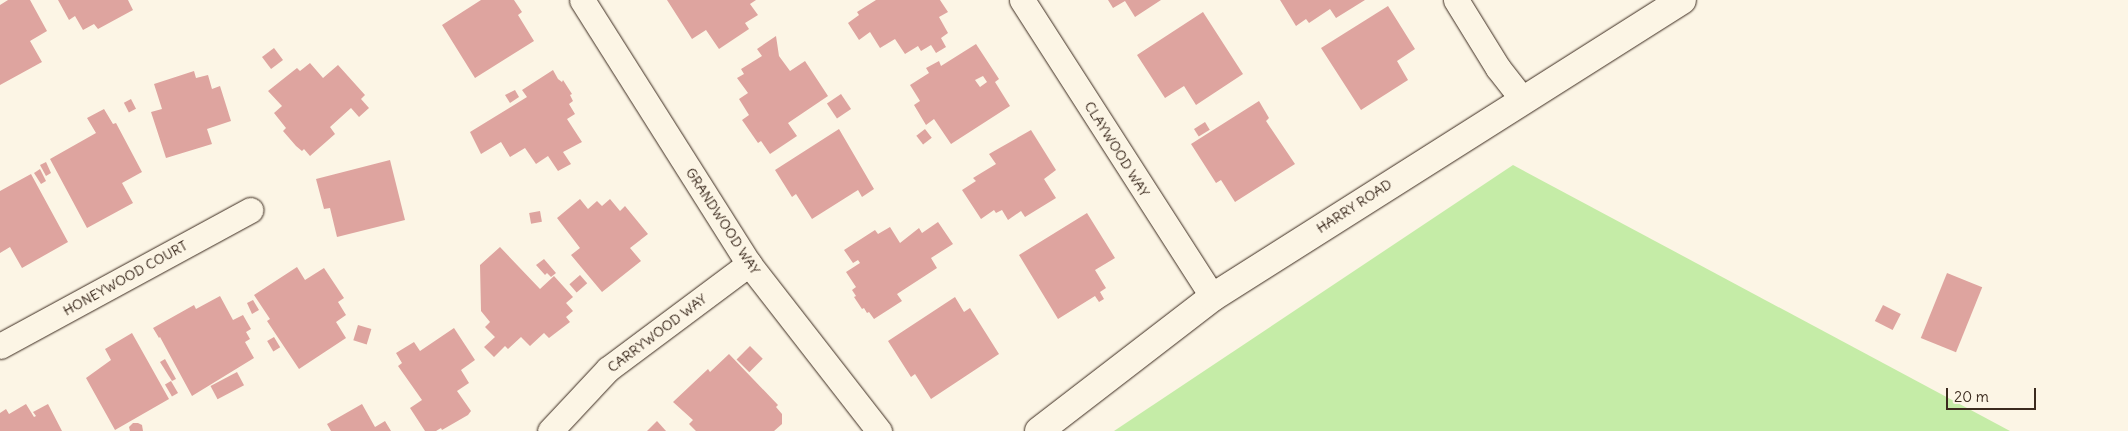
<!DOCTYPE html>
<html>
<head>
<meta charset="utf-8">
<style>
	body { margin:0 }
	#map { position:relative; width:2128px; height:431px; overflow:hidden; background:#fcf5e5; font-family:Delius,sans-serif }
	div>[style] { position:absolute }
	.green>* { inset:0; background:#c5eca7 }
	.building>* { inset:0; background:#dea49f; transform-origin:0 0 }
	.roads { filter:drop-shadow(0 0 1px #3b2a1e) drop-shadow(0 0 1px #3b2a1e) }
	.street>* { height:25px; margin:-12.5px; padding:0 12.5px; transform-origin:12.5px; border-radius:12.5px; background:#fcf5e5 }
	.secondary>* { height:28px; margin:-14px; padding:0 14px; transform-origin:14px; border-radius:14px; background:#fcf5e5 }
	span { translate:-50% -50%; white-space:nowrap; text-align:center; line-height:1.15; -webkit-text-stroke:4.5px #fcf5e5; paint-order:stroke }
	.street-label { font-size:14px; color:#3b2a1e }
	.scale { position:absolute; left:1946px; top:388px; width:90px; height:22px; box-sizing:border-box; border:2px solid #3b2a1e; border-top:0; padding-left:6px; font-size:15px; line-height:18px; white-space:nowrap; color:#3b2a1e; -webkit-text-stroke:4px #fcf5e5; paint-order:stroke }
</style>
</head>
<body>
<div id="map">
	<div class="green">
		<div style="clip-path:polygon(1513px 165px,2010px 431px,1114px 431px)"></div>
	</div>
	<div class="building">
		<div style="clip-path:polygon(8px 0,30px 0,47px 31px,30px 41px,42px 62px,0 85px,0 5px)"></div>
		<div style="clip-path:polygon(58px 0,128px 0,133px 10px,98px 29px,94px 24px,83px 30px,75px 16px,69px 20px)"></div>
		<div style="clip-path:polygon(481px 0,514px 0,522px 12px,518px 15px,534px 41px,475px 78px,442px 25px)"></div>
		<div style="clip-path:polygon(667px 0,756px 0,750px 4px,758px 15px,745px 23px,749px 29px,719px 49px,706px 30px,692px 39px)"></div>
		<div style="clip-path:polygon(876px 0,940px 0,948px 12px,939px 17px,948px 33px,941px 38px,946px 47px,936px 53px,931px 45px,921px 51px,918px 46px,905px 54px,895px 39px,880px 48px,870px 32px,859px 40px,848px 23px,859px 15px,857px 12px)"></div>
		<div style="clip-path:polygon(1108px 0,1161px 0,1135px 17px,1125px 1px,1113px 8px)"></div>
		<div style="clip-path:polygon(1280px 0,1365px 0,1336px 18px,1330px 9px,1309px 23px,1306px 19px,1296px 26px)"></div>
		<div style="clip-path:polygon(1388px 6px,1415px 49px,1397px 61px,1408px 80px,1361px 110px,1321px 48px)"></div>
		<div style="clip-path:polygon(1203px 12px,1243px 74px,1196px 105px,1184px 86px,1165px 98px,1137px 55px)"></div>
		<div style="clip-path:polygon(776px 36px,779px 56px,790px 71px,805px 61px,828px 96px,788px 123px,797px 136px,770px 154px,761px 141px,758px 143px,742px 120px,749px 115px,739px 99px,748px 93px,737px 78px,744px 74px,741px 69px,762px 56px,757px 49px)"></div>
		<div style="clip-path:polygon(evenodd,976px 44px,999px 79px,995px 82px,1010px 106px,951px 144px,934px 119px,926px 125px,914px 105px,920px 101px,910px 85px,929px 73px,926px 68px,939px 61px,941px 66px,976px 44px,983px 76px,987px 82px,980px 87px,975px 80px,983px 76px)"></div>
		<div style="left:274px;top:48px;width:15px;height:15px;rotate:53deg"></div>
		<div style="clip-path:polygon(310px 63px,323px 78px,338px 65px,365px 95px,361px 99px,369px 108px,359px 117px,351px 108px,330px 127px,335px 134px,310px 156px,304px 149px,302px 151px,296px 146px,283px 131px,286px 128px,274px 113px,282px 106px,268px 91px,297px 68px,300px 71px)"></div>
		<div style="clip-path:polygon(553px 70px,558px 79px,562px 82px,563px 80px,572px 94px,570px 95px,573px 101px,569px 104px,575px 114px,567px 119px,582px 142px,563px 152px,571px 164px,558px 171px,548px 156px,536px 164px,525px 148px,510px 157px,501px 142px,481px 154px,470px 132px,527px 97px,522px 90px)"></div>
		<div style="clip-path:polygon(194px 71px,196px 78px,208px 75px,212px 89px,220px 86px,231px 121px,207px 129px,212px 144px,166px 158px,151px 112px,162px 109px,154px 84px)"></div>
		<div style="clip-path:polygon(515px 90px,519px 97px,510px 103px,505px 95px)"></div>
		<div style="left:841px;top:94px;width:18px;height:17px;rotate:56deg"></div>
		<div style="left:131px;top:99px;width:11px;height:8px;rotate:63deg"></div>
		<div style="clip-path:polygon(1259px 101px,1269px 118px,1266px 121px,1295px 164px,1235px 202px,1221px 180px,1216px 183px,1191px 144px)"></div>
		<div style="clip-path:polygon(104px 109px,113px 124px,116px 123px,142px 172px,122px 183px,133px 203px,87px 228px,50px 159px,96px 133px,87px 118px)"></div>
		<div style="left:1205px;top:122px;width:9px;height:13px;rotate:58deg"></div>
		<div style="clip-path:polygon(839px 129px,874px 189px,862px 197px,858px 190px,812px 219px,796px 194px,792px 197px,775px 170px)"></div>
		<div style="left:925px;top:129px;width:11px;height:11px;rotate:52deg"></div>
		<div style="clip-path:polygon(1031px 130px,1056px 170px,1044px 179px,1056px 198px,1025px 217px,1021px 211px,1008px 220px,1002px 210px,996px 213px,994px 210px,981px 219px,962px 190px,976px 181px,973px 178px,996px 164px,989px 154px)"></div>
		<div style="clip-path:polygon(390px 160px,405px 220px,337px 237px,330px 208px,324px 209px,316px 179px)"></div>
		<div style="clip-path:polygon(46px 162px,51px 173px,46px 176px,40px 165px)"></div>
		<div style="clip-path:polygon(40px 169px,46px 181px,41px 184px,34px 173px)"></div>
		<div style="clip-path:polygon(31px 174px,68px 242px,22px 268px,10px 247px,0 253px,0 191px)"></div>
		<div style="clip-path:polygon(580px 199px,588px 209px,597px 201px,602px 206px,610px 199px,620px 211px,625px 206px,648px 234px,630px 248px,641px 261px,602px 292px,571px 255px,580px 248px,557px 218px)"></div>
		<div style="left:540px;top:211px;width:11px;height:11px;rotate:80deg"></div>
		<div style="clip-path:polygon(1087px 213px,1115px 258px,1095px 270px,1106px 288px,1100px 292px,1104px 299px,1099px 302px,1095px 296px,1058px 319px,1019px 255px)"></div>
		<div style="clip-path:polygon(938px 222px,953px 244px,931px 258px,937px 268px,897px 294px,902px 301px,874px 319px,869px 312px,867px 313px,864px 308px,862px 309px,854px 297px,856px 296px,852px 290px,856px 287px,846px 272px,860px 263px,858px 260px,853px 263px,844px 250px,875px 230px,878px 234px,890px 227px,900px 243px,919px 228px,922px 233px)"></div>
		<div style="clip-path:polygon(500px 247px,540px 289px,554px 276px,573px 297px,566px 303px,573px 311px,566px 317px,570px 322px,549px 338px,544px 333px,530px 346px,521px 337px,508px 349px,505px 346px,494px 357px,484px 347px,495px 337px,485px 327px,490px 322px,481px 311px,480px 265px)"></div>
		<div style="clip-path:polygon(544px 259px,556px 273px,551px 277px,547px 273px,545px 275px,536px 265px)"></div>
		<div style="clip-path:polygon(297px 267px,305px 280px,324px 268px,344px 298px,338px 302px,346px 315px,336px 322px,346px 338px,299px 369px,267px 321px,270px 319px,254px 295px)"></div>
		<div style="left:1947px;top:273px;width:38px;height:70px;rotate:22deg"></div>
		<div style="left:580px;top:275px;width:11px;height:14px;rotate:49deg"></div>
		<div style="clip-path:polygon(220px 296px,233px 320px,243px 315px,251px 329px,246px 332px,250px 339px,245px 342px,254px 358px,192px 396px,160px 337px,159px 338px,153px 328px,194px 305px,196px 309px)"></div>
		<div style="clip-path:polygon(955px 297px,964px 312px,970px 308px,999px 354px,931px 399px,915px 374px,911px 377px,888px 341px)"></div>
		<div style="clip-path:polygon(253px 300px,259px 310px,252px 314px,247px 303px)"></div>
		<div style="left:1883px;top:305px;width:20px;height:18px;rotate:27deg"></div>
		<div style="left:358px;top:325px;width:14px;height:16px;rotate:17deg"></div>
		<div style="clip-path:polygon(454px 328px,475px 360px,461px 370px,469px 383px,457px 391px,471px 411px,468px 415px,442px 430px,441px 428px,436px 431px,425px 431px,410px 408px,422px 400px,398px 366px,402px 363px,396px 353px,414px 342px,420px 351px)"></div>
		<div style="clip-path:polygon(132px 333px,169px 399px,115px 430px,86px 378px,111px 360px,105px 349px)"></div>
		<div style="left:274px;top:337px;width:12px;height:8px;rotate:59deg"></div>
		<div style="left:750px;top:346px;width:18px;height:19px;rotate:45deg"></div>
		<div style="clip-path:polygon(729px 354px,778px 405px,776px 407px,782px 414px,782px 424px,774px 431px,696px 431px,689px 424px,693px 420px,673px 402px,708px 369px,710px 372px)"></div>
		<div style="clip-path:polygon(165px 359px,176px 379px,172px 381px,160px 362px)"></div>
		<div style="left:237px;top:372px;width:15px;height:30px;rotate:62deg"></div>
		<div style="left:171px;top:381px;width:14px;height:7px;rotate:60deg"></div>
		<div style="clip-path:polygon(26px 404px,34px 417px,36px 416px,33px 412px,48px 404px,62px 431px,0 431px,0 413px,6px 409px,9px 414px)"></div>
		<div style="clip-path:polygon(362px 404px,375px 427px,385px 421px,391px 431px,331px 431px,327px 424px)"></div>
		<div style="clip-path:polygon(657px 421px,666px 431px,647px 431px)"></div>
		<div style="clip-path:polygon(133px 423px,138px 423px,142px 425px,143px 431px,130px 431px,129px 427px)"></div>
	</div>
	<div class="roads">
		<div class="street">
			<div style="left:582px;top:0;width:312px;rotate:57.7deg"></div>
			<div style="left:749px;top:264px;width:212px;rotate:52.1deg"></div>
			<div style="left:1022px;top:0;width:353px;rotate:57.3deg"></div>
			<div style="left:1456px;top:0;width:80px;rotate:58.3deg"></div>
			<div style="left:1498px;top:68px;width:41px;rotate:52deg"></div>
			<div style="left:0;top:346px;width:285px;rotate:-28.5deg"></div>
			<div style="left:550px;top:431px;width:85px;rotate:-46.9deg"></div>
			<div style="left:608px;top:369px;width:176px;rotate:-36.7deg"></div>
		</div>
		<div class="secondary">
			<div style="left:1039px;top:431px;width:220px;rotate:-37.6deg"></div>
			<div style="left:1213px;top:297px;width:555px;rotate:-32.34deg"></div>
		</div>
	</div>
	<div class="street-label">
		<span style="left:1117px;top:149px;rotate:58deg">CLAYWOOD WAY</span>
		<span style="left:1354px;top:206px;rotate:-33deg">HARRY ROAD</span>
		<span style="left:723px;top:221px;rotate:57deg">GRANDWOOD WAY</span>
		<span style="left:125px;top:278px;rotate:-29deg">HONEYWOOD COURT</span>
		<span style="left:657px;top:333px;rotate:-37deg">CARRYWOOD WAY</span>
	</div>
	<div class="scale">20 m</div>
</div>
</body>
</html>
